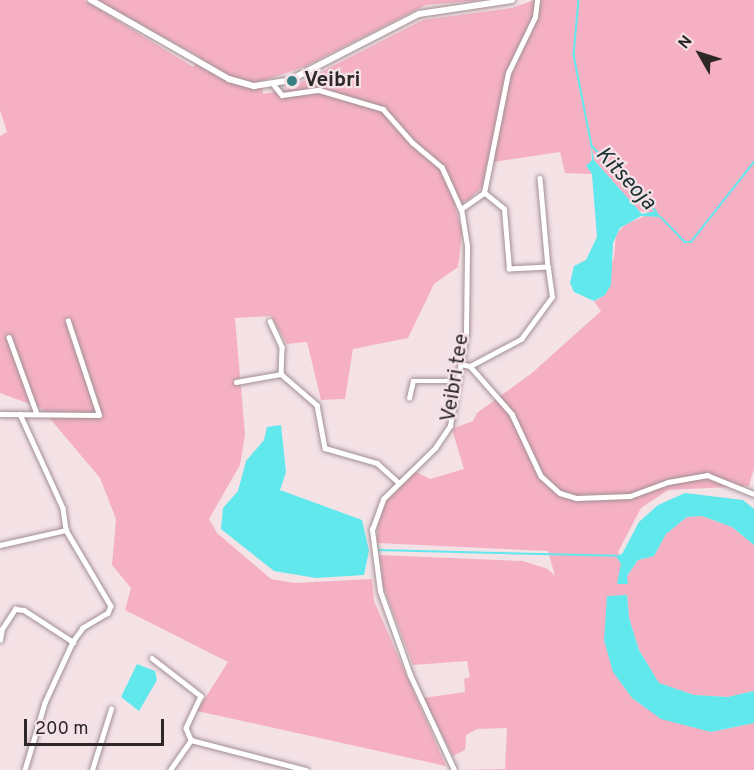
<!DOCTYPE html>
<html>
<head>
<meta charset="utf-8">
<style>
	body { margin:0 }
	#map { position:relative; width:754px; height:770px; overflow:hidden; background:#f4e2e7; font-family:Overpass,sans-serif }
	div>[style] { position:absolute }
	.green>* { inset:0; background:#f5b1c3 }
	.water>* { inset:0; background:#60e8ec }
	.stream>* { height:1.5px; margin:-0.75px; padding:0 0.75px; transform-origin:0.75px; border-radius:0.75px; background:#60e8ec }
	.roads { filter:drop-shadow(0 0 2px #a08f93) drop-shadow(0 0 2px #a08f93) }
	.minor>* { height:4.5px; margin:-2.25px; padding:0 2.25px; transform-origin:2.25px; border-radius:2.25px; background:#fff }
	.tertiary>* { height:6px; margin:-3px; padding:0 3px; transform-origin:3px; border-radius:3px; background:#fff }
	.dots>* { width:16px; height:16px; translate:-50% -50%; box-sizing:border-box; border:3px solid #f4e2e7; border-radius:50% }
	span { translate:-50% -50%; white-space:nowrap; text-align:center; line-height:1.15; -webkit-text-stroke:4.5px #f4e2e7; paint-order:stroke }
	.poi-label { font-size:21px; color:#2d2728; font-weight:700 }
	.left { translate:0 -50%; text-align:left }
	.street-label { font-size:21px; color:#2d2728 }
	.water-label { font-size:22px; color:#193031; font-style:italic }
	.north { position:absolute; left:670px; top:24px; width:60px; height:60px; -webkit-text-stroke:4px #f4e2e7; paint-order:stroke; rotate:309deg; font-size:16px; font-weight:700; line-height:24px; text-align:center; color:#2d2728 }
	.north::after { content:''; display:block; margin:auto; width:21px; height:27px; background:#2d2728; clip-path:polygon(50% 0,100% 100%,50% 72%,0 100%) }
	.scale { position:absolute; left:24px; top:719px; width:140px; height:27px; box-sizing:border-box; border:3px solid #2d2728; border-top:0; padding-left:8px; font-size:18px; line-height:21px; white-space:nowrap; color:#2d2728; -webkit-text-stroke:4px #f4e2e7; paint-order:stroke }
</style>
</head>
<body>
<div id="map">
	<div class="green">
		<div style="clip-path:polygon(0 0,84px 0,193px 67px,200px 57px,95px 0,483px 0,426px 5px,304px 67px,262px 81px,263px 94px,286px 90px,423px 20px,512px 8px,534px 0,754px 0,754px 468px,749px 486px,668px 490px,641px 508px,618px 552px,627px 576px,638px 560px,654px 556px,666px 534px,687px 517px,702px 516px,732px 527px,754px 545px,754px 691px,728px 697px,694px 695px,659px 684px,639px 650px,629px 618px,627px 595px,604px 640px,711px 732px,754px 723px,754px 770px,457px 770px,505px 769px,507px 728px,477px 729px,466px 735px,465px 750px,453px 756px,423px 698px,465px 692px,464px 679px,470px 677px,467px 661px,413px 665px,383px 586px,379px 555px,523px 561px,548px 569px,555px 576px,548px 551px,377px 543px,378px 515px,383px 501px,416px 472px,430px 479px,464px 469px,452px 429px,473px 421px,477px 413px,532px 373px,601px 311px,594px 301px,599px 299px,614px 257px,616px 234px,626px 224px,652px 213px,639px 211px,594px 160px,591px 146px,592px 174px,565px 173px,560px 152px,487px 163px,483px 186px,468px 200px,455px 205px,462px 232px,458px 267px,434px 284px,408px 338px,353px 349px,345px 399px,321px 400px,307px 342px,287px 344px,271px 316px,235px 318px,245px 435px,240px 465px,209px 519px,217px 533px,271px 579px,294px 583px,372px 579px,374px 601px,446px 766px,197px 711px,228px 662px,125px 610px,131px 588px,112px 565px,116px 519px,100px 478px,41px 408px,0 393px,0 136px,7px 132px,0 110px)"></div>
	</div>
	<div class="water">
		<div style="clip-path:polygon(591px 146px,594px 160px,642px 214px,656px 211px,661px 217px,641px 216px,620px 228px,613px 243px,611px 285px,605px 295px,594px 301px,574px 292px,570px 283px,574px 266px,586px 260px,597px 237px,592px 174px,586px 166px,592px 160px)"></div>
		<div style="clip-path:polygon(281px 425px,286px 472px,280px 490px,362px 520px,369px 551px,364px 575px,316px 578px,274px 571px,221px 529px,223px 508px,238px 491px,246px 461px,264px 440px,267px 427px)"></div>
		<div style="clip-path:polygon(685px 493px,743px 500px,754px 509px,754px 545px,732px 527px,702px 516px,687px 517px,666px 534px,654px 556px,638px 560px,627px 576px,628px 584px,617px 584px,621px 564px,616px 556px,622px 554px,639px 522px,658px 505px)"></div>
		<div style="clip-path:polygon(627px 595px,629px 618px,639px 650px,659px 683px,694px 695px,728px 697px,754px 691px,754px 723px,711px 732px,661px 719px,632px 698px,613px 672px,604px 640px,607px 596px)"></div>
		<div style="clip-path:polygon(137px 664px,155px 671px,157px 680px,139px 711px,121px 697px)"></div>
	</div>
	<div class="stream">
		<div style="left:579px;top:0;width:55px;rotate:95.2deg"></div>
		<div style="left:574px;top:55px;width:93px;rotate:78.8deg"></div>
		<div style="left:592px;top:146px;width:91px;rotate:45.4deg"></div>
		<div style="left:661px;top:217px;width:35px;rotate:46deg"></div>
		<div style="left:685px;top:242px;width:6px"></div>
		<div style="left:691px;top:242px;width:102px;rotate:-51.8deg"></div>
		<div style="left:377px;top:550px;width:239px;rotate:1.4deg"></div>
	</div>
	<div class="roads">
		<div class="minor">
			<div style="left:274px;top:85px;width:13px;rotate:51deg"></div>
			<div style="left:282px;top:95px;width:37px;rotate:-8deg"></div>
			<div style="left:319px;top:90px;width:67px;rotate:16.5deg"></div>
			<div style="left:383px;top:109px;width:45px;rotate:48.6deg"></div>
			<div style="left:413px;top:143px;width:38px;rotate:40deg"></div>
			<div style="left:442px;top:167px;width:46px;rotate:65.7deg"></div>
			<div style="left:540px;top:178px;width:89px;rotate:84.9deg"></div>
			<div style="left:270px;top:321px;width:29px;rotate:65deg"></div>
			<div style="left:282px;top:347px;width:27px;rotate:92deg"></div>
			<div style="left:281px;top:374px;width:48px;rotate:40.7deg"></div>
			<div style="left:317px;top:405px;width:44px;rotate:79.5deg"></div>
			<div style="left:325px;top:448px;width:54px;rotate:16.1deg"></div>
			<div style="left:377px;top:463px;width:28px;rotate:42deg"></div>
			<div style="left:9px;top:337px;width:82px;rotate:70deg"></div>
			<div style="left:461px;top:364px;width:9px;rotate:13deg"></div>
			<div style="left:470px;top:366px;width:64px;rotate:48.8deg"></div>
			<div style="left:512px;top:414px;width:68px;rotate:64.9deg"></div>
			<div style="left:541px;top:476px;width:25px;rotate:42deg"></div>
			<div style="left:560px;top:493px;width:17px;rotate:17deg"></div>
			<div style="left:576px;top:498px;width:54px;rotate:-2.1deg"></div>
			<div style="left:630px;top:496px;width:40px;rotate:-20.2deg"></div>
			<div style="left:668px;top:482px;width:40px;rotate:-10deg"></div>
			<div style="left:707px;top:475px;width:51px;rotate:22deg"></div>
			<div style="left:470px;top:366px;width:58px;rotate:-27.9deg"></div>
			<div style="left:521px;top:339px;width:52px;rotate:-53.6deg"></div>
			<div style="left:552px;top:297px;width:30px;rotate:-98deg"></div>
			<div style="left:548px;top:267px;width:39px;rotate:177deg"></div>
			<div style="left:509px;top:269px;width:60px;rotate:-94.8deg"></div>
			<div style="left:504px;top:209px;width:26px;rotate:-141deg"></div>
			<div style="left:236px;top:382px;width:46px;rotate:-10.1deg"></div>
			<div style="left:409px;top:398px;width:17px;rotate:-77deg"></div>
			<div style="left:413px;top:381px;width:46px"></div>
			<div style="left:0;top:414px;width:99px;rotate:0.6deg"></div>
			<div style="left:99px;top:415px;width:99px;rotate:-108.3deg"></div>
			<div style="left:20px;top:414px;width:103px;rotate:65.4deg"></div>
			<div style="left:63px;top:508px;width:22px;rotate:82deg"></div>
			<div style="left:66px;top:530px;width:88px;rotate:59.4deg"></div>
			<div style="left:111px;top:606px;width:8px;rotate:113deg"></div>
			<div style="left:108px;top:613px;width:29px;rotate:149deg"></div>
			<div style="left:83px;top:628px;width:17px;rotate:126deg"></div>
			<div style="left:73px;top:642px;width:67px;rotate:114.7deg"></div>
			<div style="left:45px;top:703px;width:70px;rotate:106.6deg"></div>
			<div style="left:0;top:545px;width:68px;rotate:-12.8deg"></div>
			<div style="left:0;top:640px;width:11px;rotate:-80deg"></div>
			<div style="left:2px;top:629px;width:24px;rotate:-57deg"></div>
			<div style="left:15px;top:609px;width:9px;rotate:6deg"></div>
			<div style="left:24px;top:610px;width:59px;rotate:33.1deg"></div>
			<div style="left:152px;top:658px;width:62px;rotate:37.8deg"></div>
			<div style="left:201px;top:696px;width:35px;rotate:115deg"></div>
			<div style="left:186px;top:728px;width:13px;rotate:67deg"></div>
			<div style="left:191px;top:740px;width:119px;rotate:14.6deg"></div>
			<div style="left:92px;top:770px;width:64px;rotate:-72.7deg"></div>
			<div style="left:170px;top:770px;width:37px;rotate:-55deg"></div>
			<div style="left:454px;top:770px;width:105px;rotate:-114.9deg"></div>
			<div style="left:410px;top:675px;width:89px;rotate:-109.7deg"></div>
			<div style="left:380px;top:591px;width:62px;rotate:-97.5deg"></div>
			<div style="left:372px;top:530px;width:33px;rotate:-70deg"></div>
			<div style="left:383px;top:499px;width:73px;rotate:-44.4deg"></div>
			<div style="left:435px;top:448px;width:27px;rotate:-56deg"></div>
			<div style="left:450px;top:426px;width:95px;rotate:-80.3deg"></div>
			<div style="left:466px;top:332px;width:86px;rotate:-89.3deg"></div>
			<div style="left:467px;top:246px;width:37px;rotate:-99deg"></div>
			<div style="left:461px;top:209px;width:28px;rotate:-35deg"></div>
			<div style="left:484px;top:193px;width:122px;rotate:-78.7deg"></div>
			<div style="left:508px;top:73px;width:62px;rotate:-64.3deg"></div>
			<div style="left:535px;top:17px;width:17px;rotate:-83deg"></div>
		</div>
		<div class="tertiary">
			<div style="left:91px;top:0;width:159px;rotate:29.8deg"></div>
			<div style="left:229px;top:79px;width:26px;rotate:16deg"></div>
			<div style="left:254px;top:86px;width:36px;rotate:-9deg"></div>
			<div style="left:290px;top:80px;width:145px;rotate:-27.1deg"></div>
			<div style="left:419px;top:14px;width:94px;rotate:-8.6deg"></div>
		</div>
	</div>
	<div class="dots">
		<div style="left:292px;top:81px;background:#367f81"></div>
	</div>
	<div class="poi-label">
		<span class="left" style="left:304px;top:81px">Veibri</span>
	</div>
	<div class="street-label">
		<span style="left:456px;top:378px;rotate:-81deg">Veibri tee</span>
	</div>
	<div class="water-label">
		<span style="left:625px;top:179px;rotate:47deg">Kitseoja</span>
	</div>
	<div class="north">N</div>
	<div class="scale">200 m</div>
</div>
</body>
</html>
